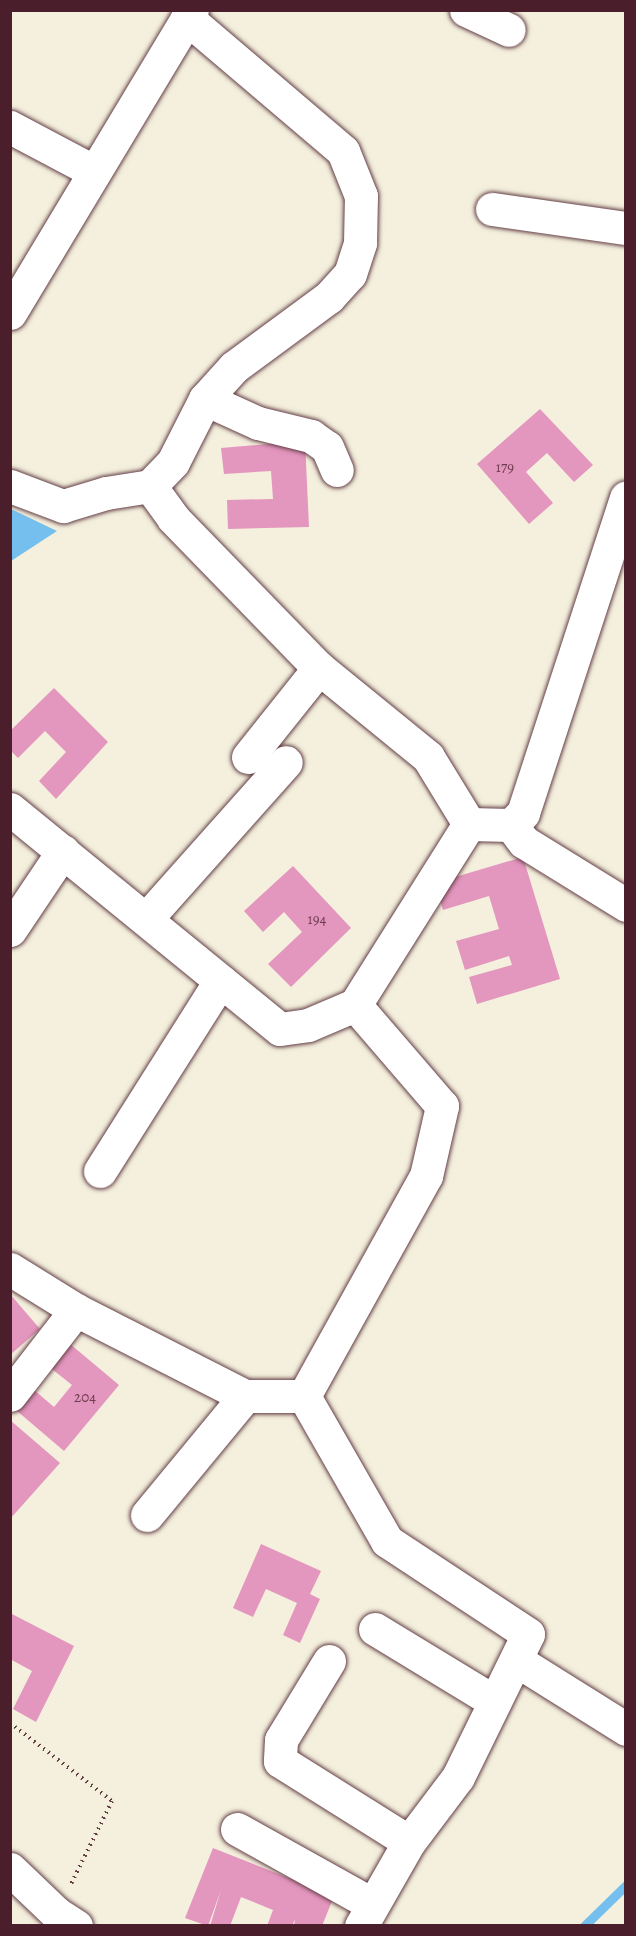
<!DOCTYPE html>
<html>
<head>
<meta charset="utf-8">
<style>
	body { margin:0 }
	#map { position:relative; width:636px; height:1936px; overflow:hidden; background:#f4f0dd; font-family:Alegreya,serif }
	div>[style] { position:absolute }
	.water>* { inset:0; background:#74bfed }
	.stream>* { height:9px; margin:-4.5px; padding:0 4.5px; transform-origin:4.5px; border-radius:4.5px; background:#74bfed }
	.building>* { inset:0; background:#e396be }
	.path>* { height:4px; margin-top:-2px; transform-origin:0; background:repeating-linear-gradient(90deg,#643e46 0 1.5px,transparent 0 6px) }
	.roads { filter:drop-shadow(0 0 2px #643e46) drop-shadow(0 0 2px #643e46) }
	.minor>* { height:33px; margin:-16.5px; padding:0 16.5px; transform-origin:16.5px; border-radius:16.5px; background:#fff }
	span { translate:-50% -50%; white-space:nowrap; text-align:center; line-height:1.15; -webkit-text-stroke:6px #fdfcf7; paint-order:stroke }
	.number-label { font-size:15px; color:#703d50 }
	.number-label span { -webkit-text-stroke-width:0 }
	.frame { position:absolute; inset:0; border:12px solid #4a1f2b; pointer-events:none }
</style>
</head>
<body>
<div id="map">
	<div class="water">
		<div style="clip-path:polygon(11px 509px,57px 531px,11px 561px,10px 561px)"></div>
	</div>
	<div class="stream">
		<div style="left:584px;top:1926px;width:59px;rotate:-44.3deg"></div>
	</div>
	<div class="building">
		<div style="clip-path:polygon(540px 409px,593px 465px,574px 482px,547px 453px,526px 472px,553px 503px,529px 524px,477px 464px)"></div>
		<div style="clip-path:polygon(305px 441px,309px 527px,228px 529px,227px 500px,273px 499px,271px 471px,224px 474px,221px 448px)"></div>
		<div style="clip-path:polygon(54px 688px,108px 742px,56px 799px,39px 781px,66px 752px,45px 731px,18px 758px,10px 750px,10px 731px)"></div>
		<div style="clip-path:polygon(523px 857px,560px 979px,477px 1004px,469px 977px,512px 965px,509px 956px,465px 970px,456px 941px,499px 929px,489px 896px,443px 910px,435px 883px)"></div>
		<div style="clip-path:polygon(293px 866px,351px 928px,291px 987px,268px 964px,302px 932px,284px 912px,263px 932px,244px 911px)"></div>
		<div style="clip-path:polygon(10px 1294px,40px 1329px,10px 1355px)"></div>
		<div style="clip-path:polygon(57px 1333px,119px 1385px,64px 1451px,10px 1405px,20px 1378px,54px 1407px,72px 1385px,38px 1358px)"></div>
		<div style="clip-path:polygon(10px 1420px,60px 1463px,10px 1519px,11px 1466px)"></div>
		<div style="clip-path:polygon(261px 1544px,321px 1571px,310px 1594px,320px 1599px,300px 1643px,283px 1635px,297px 1603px,266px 1589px,253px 1617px,233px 1608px)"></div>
		<div style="clip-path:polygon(10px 1613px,74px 1646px,36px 1722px,13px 1709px,32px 1671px,10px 1659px)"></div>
		<div style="clip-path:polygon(213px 1848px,334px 1896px,322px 1926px,294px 1926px,295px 1919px,292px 1926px,267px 1926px,273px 1910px,241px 1897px,230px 1926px,210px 1926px,221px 1890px,208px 1926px,185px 1918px)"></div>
	</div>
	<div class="path">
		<div style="left:10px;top:1723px;width:128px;rotate:37.4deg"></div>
		<div style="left:112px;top:1801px;width:95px;rotate:116.3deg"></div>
	</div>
	<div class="roads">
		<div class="minor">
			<div style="left:466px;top:10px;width:47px;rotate:24.9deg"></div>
			<div style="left:10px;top:127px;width:94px;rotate:27.9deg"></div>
			<div style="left:492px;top:209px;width:135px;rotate:8.1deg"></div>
			<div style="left:10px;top:313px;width:353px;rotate:-59deg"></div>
			<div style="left:205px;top:399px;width:58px;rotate:24.4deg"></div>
			<div style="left:258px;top:423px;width:55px;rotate:13.8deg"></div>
			<div style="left:311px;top:436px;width:19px;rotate:35deg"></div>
			<div style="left:327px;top:447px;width:25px;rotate:67deg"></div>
			<div style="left:10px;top:486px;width:57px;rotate:20.7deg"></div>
			<div style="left:63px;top:506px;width:45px;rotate:-16.8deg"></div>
			<div style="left:106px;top:493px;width:45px;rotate:-9deg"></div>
			<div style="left:150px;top:486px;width:39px;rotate:54deg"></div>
			<div style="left:173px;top:518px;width:209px;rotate:45.8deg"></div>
			<div style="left:319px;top:668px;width:141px;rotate:39.2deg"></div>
			<div style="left:428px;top:757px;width:79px;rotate:58.5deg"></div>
			<div style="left:150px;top:486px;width:33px;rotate:-46deg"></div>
			<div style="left:173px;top:462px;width:71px;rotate:-63.1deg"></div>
			<div style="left:205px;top:399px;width:43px;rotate:-47.8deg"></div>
			<div style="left:234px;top:367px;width:118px;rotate:-36.4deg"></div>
			<div style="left:329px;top:297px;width:31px;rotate:-48deg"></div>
			<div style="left:350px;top:274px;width:33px;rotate:-72deg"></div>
			<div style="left:360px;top:243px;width:47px;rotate:-88.8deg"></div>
			<div style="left:361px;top:196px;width:48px;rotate:-111.8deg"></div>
			<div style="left:343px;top:151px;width:205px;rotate:-139.6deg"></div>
			<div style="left:248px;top:757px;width:114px;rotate:-51.4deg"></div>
			<div style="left:10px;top:809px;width:348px;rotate:39.2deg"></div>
			<div style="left:280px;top:1029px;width:28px;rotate:-8deg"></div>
			<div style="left:308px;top:1025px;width:51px;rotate:-23.1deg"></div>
			<div style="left:511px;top:825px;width:21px;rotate:53deg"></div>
			<div style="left:524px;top:842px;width:120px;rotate:31.7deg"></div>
			<div style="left:146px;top:919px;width:210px;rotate:-48.3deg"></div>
			<div style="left:10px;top:930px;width:95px;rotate:-56.1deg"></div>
			<div style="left:100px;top:1171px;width:225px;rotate:-57.7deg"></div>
			<div style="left:10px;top:1269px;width:78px;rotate:31.8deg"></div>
			<div style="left:76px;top:1310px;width:190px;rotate:27deg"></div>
			<div style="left:245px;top:1396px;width:59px"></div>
			<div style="left:10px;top:1395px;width:108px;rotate:-52.2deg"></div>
			<div style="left:147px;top:1515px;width:154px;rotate:-50.5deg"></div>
			<div style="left:375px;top:1629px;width:140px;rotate:31.3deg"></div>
			<div style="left:516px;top:1660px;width:130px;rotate:32.1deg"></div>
			<div style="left:329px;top:1661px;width:92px;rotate:121.3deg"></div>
			<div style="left:281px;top:1740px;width:21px;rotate:93deg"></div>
			<div style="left:280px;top:1761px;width:152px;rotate:32.1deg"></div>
			<div style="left:237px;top:1829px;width:154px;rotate:29.1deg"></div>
			<div style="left:10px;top:1869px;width:64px;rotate:43.7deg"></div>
			<div style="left:56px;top:1913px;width:24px;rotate:33deg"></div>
			<div style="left:361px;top:1926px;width:97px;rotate:-60.3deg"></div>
			<div style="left:409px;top:1842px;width:81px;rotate:-53deg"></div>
			<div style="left:458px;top:1777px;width:159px;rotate:-63.9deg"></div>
			<div style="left:528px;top:1634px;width:169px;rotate:-146.6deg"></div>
			<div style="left:387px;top:1541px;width:167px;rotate:-119.8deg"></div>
			<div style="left:304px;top:1396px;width:252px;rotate:-61deg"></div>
			<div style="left:426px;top:1176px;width:72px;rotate:-77.1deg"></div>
			<div style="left:442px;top:1106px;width:133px;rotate:-130.7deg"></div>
			<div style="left:355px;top:1005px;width:214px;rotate:-57.8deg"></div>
			<div style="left:469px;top:824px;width:42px;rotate:1.4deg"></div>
			<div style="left:511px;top:825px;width:17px;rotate:-45deg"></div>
			<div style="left:523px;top:813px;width:332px;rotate:-71.9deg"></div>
		</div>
	</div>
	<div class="number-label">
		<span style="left:505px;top:468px">179</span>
		<span style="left:317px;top:920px">194</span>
		<span style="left:85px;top:1398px">204</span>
	</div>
	<div class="frame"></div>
</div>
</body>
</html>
